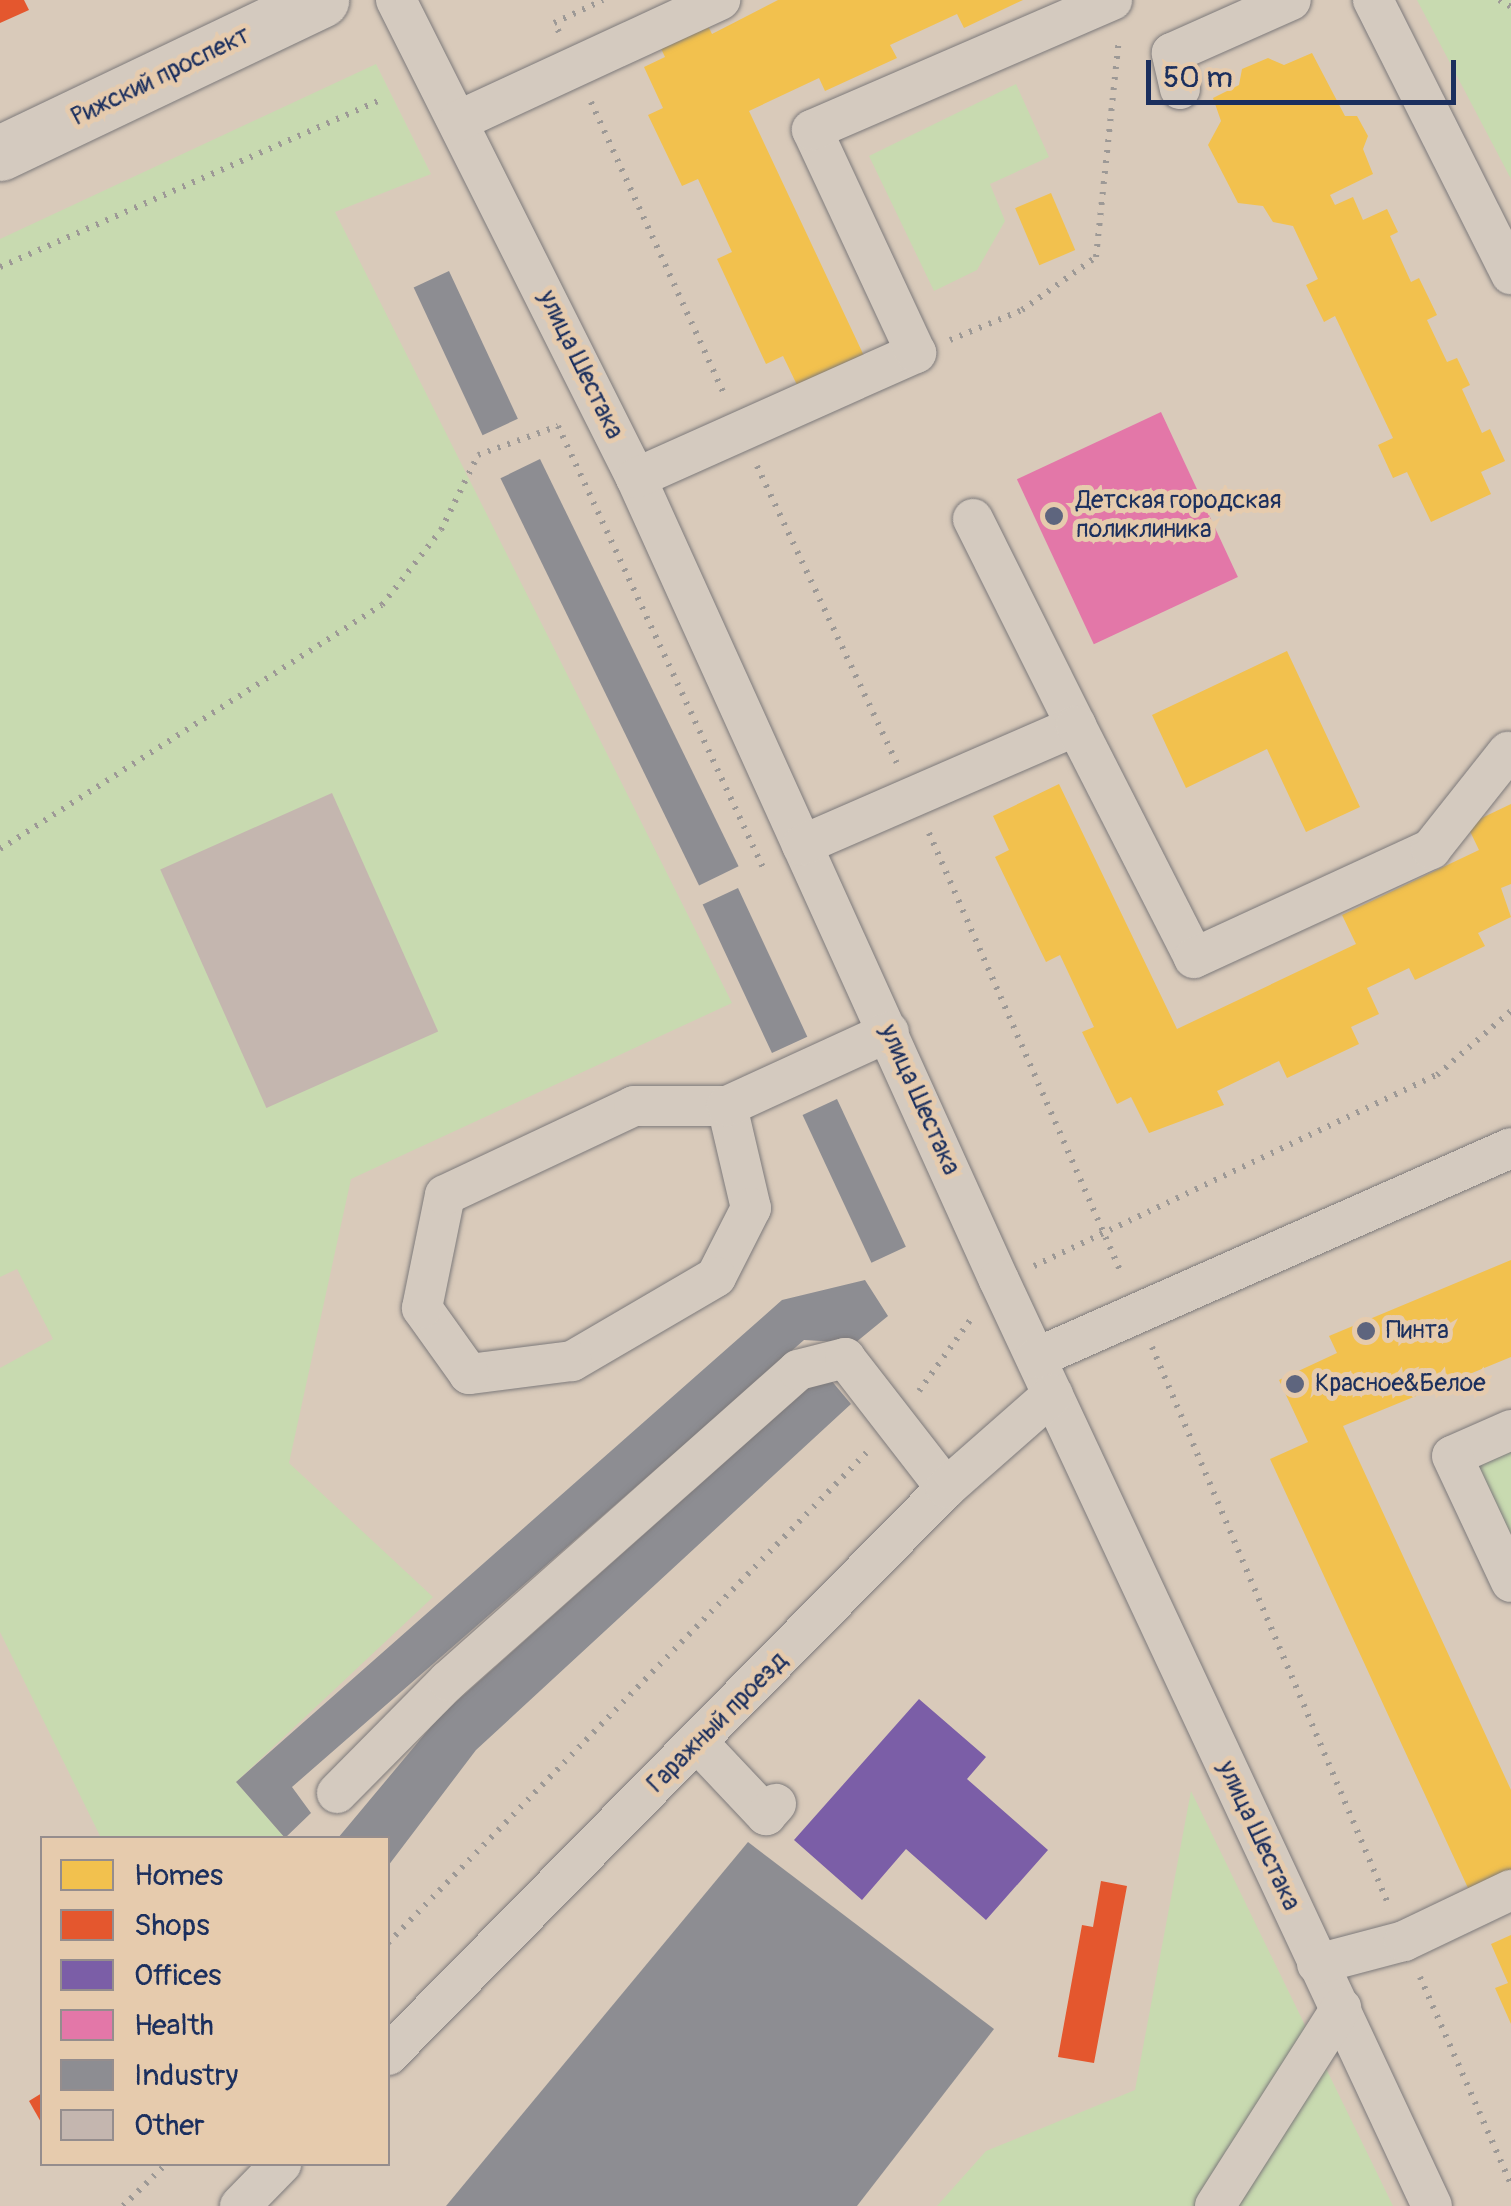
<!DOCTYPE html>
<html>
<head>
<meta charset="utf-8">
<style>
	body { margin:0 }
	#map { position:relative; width:1511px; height:2206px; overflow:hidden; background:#d9caba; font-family:Pangolin,sans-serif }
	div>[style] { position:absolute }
	.green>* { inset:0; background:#c8dab0 }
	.homes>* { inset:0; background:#f2c14e; transform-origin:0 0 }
	.shops>* { inset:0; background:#e4572e }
	.offices>* { inset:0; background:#7b5ea7 }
	.health>* { inset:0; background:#e377a8; transform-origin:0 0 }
	.industry>* { inset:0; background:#8d8d92; transform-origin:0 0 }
	.building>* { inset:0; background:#c4b6af; transform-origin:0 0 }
	.path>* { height:6px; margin-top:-3px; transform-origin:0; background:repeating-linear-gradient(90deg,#9d9996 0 2.5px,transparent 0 10.5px) }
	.roads { filter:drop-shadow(0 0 2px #7d7a7b) drop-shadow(0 0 2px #7d7a7b) }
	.minor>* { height:40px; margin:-20px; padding:0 20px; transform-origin:20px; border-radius:20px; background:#d4cabf }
	.highway>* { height:55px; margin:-27.5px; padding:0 27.5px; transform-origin:27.5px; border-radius:27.5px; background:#d4cabf }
	.dots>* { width:28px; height:28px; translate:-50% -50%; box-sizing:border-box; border:5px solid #e6cbad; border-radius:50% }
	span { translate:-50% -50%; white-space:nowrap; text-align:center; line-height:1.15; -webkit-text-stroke:10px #e6cbad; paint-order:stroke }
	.street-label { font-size:25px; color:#1b2f5e }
	.poi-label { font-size:25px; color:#1b2f5e }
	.left { translate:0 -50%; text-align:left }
	.legend { position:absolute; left:40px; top:1836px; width:350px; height:330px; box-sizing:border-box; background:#e6cbad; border:2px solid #958d8d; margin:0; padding:12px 18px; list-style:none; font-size:30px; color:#1b2f5e }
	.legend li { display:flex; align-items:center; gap:20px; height:50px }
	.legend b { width:50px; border:2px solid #958d8d }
	.scale { position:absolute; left:1146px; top:60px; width:310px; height:45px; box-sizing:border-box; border:5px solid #1b2f5e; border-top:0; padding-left:12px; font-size:30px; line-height:35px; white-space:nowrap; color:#1b2f5e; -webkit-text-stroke:8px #e6cbad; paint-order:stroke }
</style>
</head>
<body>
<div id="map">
	<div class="green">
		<div style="clip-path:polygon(1417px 0,1511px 0,1511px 179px)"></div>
		<div style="clip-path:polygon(376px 64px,431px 174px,335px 212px,732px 1003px,351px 1179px,289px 1463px,433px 1597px,236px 1782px,285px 1838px,101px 1838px,0 1632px,0 1368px,53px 1339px,17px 1269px,0 1277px,0 239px)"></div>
		<div style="clip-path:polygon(1016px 84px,1049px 157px,990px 184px,1005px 221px,977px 270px,934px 291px,869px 156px)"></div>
		<div style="clip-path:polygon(1511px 1441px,1511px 1554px,1467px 1460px)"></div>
		<div style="clip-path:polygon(1191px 1791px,1393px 2206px,937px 2206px,986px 2151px,1135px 2090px)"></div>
	</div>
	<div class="homes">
		<div style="clip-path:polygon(778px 0,1023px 0,964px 28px,957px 14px,890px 45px,897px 58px,825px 91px,819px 78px,749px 111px,865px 358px,799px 389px,783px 356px,766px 364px,717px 259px,732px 252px,698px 179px,682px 186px,648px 115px,663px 108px,644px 67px,665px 57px,657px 40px,704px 18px,712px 34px)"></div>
		<div style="clip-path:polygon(1312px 53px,1345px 116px,1357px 116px,1368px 136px,1363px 149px,1373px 174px,1330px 195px,1335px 205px,1353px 197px,1363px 220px,1387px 209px,1398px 232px,1390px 236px,1411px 282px,1419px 278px,1437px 315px,1427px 320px,1447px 362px,1457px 358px,1470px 385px,1462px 389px,1482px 433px,1490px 429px,1505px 461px,1481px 472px,1491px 494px,1431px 522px,1407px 472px,1393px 478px,1378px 445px,1393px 438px,1335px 316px,1324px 322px,1306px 285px,1318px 279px,1293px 226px,1273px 222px,1263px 206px,1238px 203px,1208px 145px,1221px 121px,1213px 98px,1239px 85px,1242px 69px,1268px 58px,1284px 65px)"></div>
		<div style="left:1051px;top:193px;width:62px;height:39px;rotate:67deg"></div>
		<div style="clip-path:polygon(1287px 651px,1360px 807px,1306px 832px,1267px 749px,1186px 788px,1152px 715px)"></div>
		<div style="clip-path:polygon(1059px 784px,1177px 1029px,1356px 944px,1342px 915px,1479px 850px,1467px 825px,1511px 804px,1511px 884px,1501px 888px,1511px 917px,1478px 933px,1485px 946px,1415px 980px,1409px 968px,1367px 988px,1379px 1014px,1351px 1027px,1359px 1044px,1287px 1078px,1279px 1061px,1217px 1091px,1224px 1105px,1149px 1133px,1131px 1097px,1117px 1104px,1082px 1032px,1094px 1027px,1060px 955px,1046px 962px,995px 857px,1009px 850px,993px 816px)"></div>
		<div style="clip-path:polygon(1511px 1260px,1511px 1357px,1343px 1426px,1511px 1790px,1511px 1884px,1474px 1901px,1270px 1459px,1308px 1442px,1279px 1380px,1337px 1353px,1329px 1336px)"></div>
		<div style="clip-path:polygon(1511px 1935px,1511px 2024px,1495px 1988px,1508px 1983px,1491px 1944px)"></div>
	</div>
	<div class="shops">
		<div style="clip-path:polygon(0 0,24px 0,29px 10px,0 23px)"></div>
		<div style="clip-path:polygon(1101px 1881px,1127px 1886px,1094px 2063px,1058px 2057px,1082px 1925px,1093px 1927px)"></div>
		<div style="clip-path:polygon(42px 2093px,42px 2124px,29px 2101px)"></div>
	</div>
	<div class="offices">
		<div style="clip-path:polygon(919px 1699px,986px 1757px,967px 1779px,1048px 1850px,986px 1920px,906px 1849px,862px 1900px,794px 1840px)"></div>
	</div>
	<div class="health">
		<div style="left:1161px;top:412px;width:182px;height:159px;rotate:65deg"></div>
	</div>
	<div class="industry">
		<div style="left:449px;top:271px;width:163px;height:39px;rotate:65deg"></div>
		<div style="left:540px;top:459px;width:453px;height:44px;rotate:64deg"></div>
		<div style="left:738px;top:888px;width:164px;height:39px;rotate:65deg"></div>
		<div style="left:837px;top:1099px;width:163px;height:38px;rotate:65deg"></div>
		<div style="clip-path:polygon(865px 1280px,888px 1316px,855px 1343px,804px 1340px,292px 1787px,311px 1813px,285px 1838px,236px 1782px,782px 1300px)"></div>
		<div style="clip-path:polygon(825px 1373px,851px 1404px,476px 1750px,388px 1866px,388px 1838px,338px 1838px,439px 1717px)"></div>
		<div style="clip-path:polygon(748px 1842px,994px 2029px,857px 2206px,446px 2206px)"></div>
	</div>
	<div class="building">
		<div style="left:332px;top:793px;width:261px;height:188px;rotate:66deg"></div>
	</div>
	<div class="path">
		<div style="left:1499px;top:0;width:14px;rotate:30deg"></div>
		<div style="left:559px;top:32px;width:10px;rotate:-119deg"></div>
		<div style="left:554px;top:23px;width:54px;rotate:-25.1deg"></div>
		<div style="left:591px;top:102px;width:323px;rotate:65.5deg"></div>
		<div style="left:0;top:267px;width:416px;rotate:-23.7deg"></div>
		<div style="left:950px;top:340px;width:78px;rotate:-22.6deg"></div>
		<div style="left:1022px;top:310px;width:91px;rotate:-35.6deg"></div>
		<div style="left:1096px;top:257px;width:219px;rotate:-84deg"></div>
		<div style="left:757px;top:466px;width:328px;rotate:64.8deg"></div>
		<div style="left:929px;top:833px;width:482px;rotate:66.4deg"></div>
		<div style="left:0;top:849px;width:453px;rotate:-32.6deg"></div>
		<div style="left:382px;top:605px;width:95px;rotate:-51.8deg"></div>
		<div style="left:441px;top:530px;width:84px;rotate:-63.7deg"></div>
		<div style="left:478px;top:455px;width:85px;rotate:-19.9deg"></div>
		<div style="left:558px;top:426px;width:491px;rotate:65.1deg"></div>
		<div style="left:1034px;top:1266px;width:446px;rotate:-25.4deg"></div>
		<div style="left:1437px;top:1075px;width:98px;rotate:-40.9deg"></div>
		<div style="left:1152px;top:1347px;width:607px;rotate:67.02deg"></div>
		<div style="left:919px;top:1391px;width:92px;rotate:-54.2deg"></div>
		<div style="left:388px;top:1943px;width:689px;rotate:-45.71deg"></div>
		<div style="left:1420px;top:1977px;width:226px;rotate:66.3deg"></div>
		<div style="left:123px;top:2206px;width:60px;rotate:-44.3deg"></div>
	</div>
	<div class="roads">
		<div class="minor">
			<div style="left:396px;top:0;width:535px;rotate:63.34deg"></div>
			<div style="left:636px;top:478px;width:880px;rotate:65.65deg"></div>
			<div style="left:999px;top:1280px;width:1022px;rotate:64.94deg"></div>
			<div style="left:1373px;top:0;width:307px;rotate:63.3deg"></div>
			<div style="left:1180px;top:89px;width:37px;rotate:-103deg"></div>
			<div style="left:1172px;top:53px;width:130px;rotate:-24deg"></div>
			<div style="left:458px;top:121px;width:289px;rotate:-24.8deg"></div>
			<div style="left:636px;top:478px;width:307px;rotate:-24.1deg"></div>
			<div style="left:916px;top:353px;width:246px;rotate:-115deg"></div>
			<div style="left:812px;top:130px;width:327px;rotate:-23.4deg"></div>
			<div style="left:973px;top:519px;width:231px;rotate:63.5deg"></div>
			<div style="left:802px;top:845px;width:299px;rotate:-23.5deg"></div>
			<div style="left:1076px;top:726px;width:260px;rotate:63deg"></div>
			<div style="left:1194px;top:958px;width:261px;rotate:-24.7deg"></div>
			<div style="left:1431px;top:849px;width:124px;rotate:-51.6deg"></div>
			<div style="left:727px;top:1106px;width:105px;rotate:76.8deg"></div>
			<div style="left:751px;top:1208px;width:77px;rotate:116.9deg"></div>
			<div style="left:716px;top:1277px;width:167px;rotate:149.7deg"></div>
			<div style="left:572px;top:1361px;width:104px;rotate:172.8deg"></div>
			<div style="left:469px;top:1374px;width:81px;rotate:-125.5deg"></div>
			<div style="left:422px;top:1308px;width:115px;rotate:-78.5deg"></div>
			<div style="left:445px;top:1195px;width:209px;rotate:-25.2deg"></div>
			<div style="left:634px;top:1106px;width:93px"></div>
			<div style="left:727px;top:1106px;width:178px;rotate:-24.6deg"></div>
			<div style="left:1036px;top:1358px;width:519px;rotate:-23.85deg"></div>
			<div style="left:1511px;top:1430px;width:64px;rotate:156.2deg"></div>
			<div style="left:1452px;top:1456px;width:139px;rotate:64.9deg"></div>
			<div style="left:699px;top:1744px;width:98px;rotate:46.7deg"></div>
			<div style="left:766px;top:1815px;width:15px;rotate:-48deg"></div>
			<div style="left:337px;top:1793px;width:158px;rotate:-45.3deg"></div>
			<div style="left:448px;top:1681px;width:468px;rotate:-41.6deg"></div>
			<div style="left:798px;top:1370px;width:49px;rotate:-14.3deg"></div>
			<div style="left:845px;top:1358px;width:165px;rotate:52.2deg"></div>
			<div style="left:1317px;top:1964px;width:90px;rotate:-14.8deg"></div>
			<div style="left:1404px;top:1941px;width:119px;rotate:-25.5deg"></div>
			<div style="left:388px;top:2055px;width:796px;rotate:-45.46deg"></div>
			<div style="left:946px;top:1488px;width:142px;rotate:-41.3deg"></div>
			<div style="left:240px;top:2206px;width:59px;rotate:-45.7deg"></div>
			<div style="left:1215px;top:2206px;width:235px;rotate:-57.5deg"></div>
		</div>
		<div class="highway">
			<div style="left:0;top:153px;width:356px;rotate:-25.5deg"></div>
		</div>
	</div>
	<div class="dots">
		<div style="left:1054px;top:516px;background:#5e657e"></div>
		<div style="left:1366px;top:1331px;background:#5e657e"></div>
		<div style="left:1295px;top:1384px;background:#5e657e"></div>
	</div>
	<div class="street-label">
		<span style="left:161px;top:77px;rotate:-26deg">Рижский проспект</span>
		<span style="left:580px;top:365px;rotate:64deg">улица Шестака</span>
		<span style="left:919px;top:1100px;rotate:66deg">улица Шестака</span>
		<span style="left:718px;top:1723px;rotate:-45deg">Гаражный проезд</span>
		<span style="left:1258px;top:1836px;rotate:65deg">улица Шестака</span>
	</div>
	<div class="poi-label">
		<span class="left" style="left:1076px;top:516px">Детская городская<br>поликлиника</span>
		<span class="left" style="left:1386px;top:1331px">Пинта</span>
		<span class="left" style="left:1315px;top:1384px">Красное&amp;Белое</span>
	</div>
	<ul class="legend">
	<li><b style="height:28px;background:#f2c14e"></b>Homes</li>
	<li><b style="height:28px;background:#e4572e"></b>Shops</li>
	<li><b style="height:28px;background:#7b5ea7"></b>Offices</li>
	<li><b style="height:28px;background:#e377a8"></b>Health</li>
	<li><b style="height:28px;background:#8d8d92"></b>Industry</li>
	<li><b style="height:28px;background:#c4b6af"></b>Other</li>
	</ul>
	<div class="scale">50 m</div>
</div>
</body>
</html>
